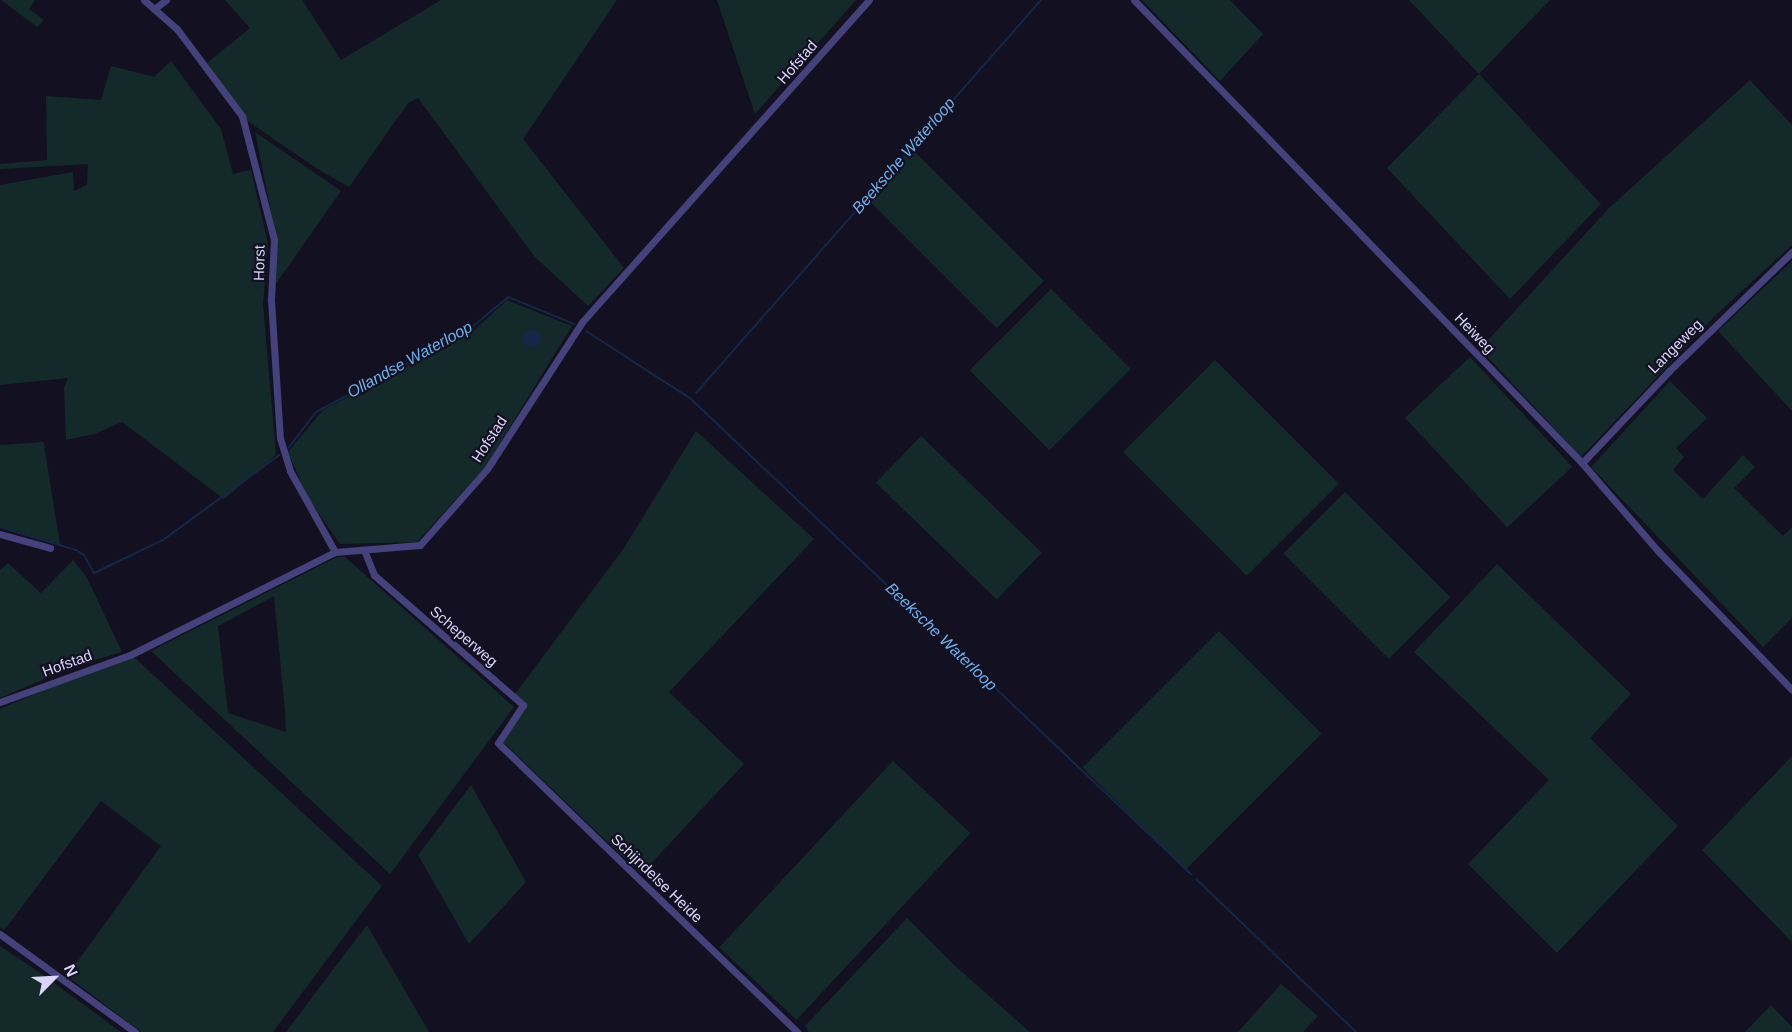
<!DOCTYPE html>
<html>
<head>
<meta charset="utf-8">
<style>
	body { margin:0 }
	#map { position:relative; width:1792px; height:1032px; overflow:hidden; background:#131021; font-family:Arial,sans-serif }
	div>[style] { position:absolute }
	.green>* { inset:0; background:#142a2a; transform-origin:0 0 }
	.water>* { inset:0; background:#152746 }
	.round { border-radius:50% }
	.stream>* { height:2px; margin:-1px; padding:0 1px; transform-origin:1px; border-radius:1px; background:#152746 }
	.street>* { height:7px; margin:-3.5px; padding:0 3.5px; transform-origin:3.5px; border-radius:3.5px; background:#44417b }
	span { translate:-50% -50%; white-space:nowrap; text-align:center; line-height:1.15; -webkit-text-stroke:4.5px #131021; paint-order:stroke }
	.street-label { font-size:15px; color:#dad5fa }
	.water-label { font-size:16px; color:#6fb0ee; font-style:italic }
	.north { position:absolute; left:24px; top:948px; width:60px; height:60px; -webkit-text-stroke:4px #131021; paint-order:stroke; rotate:66deg; font-size:16px; font-weight:700; line-height:24px; text-align:center; color:#dad5fa }
	.north::after { content:''; display:block; margin:auto; width:21px; height:27px; background:#dad5fa; clip-path:polygon(50% 0,100% 100%,50% 72%,0 100%) }
</style>
</head>
<body>
<div id="map">
	<div class="green">
		<div style="clip-path:polygon(1px 0,35px 0,29px 9px,44px 20px,37px 27px)"></div>
		<div style="clip-path:polygon(225px 0,302px 0,341px 60px,441px 0,617px 0,523px 139px,624px 268px,588px 306px,534px 256px,418px 98px,408px 103px,349px 187px,316px 168px,246px 120px,207px 63px,250px 28px)"></div>
		<div style="clip-path:polygon(717px 0,856px 0,755px 114px)"></div>
		<div style="clip-path:polygon(1142px 0,1230px 0,1263px 34px,1220px 81px)"></div>
		<div style="clip-path:polygon(1409px 0,1550px 0,1479px 74px,1601px 204px,1510px 299px,1387px 168px,1479px 74px)"></div>
		<div style="clip-path:polygon(171px 61px,221px 129px,233px 174px,251px 170px,268px 244px,263px 304px,276px 455px,224px 499px,122px 422px,94px 434px,66px 440px,64px 388px,68px 378px,0 385px,0 185px,73px 172px,74px 191px,87px 185px,88px 164px,0 169px,0 164px,47px 160px,46px 96px,101px 100px,111px 66px,154px 77px)"></div>
		<div style="clip-path:polygon(1750px 80px,1792px 125px,1792px 245px,1717px 314px,1581px 457px,1480px 349px,1608px 209px)"></div>
		<div style="clip-path:polygon(255px 132px,341px 191px,275px 285px,276px 236px)"></div>
		<div style="left:911px;top:148px;width:188px;height:67px;rotate:45deg"></div>
		<div style="clip-path:polygon(1792px 261px,1792px 411px,1718px 331px)"></div>
		<div style="left:1051px;top:289px;width:113px;height:115px;rotate:45deg"></div>
		<div style="clip-path:polygon(507px 300px,572px 326px,485px 467px,417px 542px,340px 544px,308px 498px,288px 452px,323px 410px,471px 333px)"></div>
		<div style="left:1470px;top:357px;width:150px;height:89px;rotate:47deg"></div>
		<div style="left:1215px;top:360px;width:175px;height:130px;rotate:45deg"></div>
		<div style="clip-path:polygon(1670px 381px,1707px 418px,1676px 448px,1684px 457px,1673px 470px,1703px 499px,1743px 455px,1755px 467px,1734px 488px,1783px 536px,1792px 527px,1792px 618px,1763px 647px,1591px 467px)"></div>
		<div style="clip-path:polygon(696px 431px,814px 539px,669px 692px,744px 764px,641px 874px,503px 742px,525px 709px,515px 694px,624px 548px)"></div>
		<div style="left:921px;top:436px;width:168px;height:65px;rotate:44deg"></div>
		<div style="clip-path:polygon(44px 442px,45px 451px,60px 544px,0 526px,0 445px)"></div>
		<div style="left:1345px;top:492px;width:149px;height:87px;rotate:45deg"></div>
		<div style="clip-path:polygon(evenodd,337px 557px,345px 557px,514px 707px,390px 874px,151px 651px,337px 557px,274px 596px,285px 712px,286px 732px,228px 713px,218px 626px,274px 596px)"></div>
		<div style="clip-path:polygon(73px 560px,87px 578px,122px 652px,75px 666px,0 698px,0 570px,8px 563px,41px 593px)"></div>
		<div style="clip-path:polygon(1497px 564px,1631px 694px,1590px 738px,1678px 826px,1557px 953px,1468px 864px,1549px 780px,1414px 652px)"></div>
		<div style="left:1219px;top:631px;width:145px;height:193px;rotate:45deg"></div>
		<div style="clip-path:polygon(135px 658px,382px 886px,273px 1032px,141px 1032px,67px 976px,161px 846px,101px 801px,12px 920px,4px 930px,0 927px,0 709px,91px 670px)"></div>
		<div style="clip-path:polygon(1792px 756px,1792px 942px,1702px 850px)"></div>
		<div style="left:893px;top:761px;width:106px;height:255px;rotate:43deg"></div>
		<div style="clip-path:polygon(471px 785px,526px 882px,469px 944px,418px 855px)"></div>
		<div style="clip-path:polygon(907px 918px,954px 965px,1030px 1032px,809px 1032px,805px 1026px)"></div>
		<div style="clip-path:polygon(367px 925px,429px 1032px,286px 1032px,322px 984px)"></div>
		<div style="clip-path:polygon(0 946px,42px 974px,121px 1032px,0 1032px)"></div>
		<div style="clip-path:polygon(1281px 984px,1318px 1016px,1303px 1032px,1238px 1032px)"></div>
		<div style="clip-path:polygon(1771px 1005px,1792px 1027px,1792px 1032px,1745px 1032px)"></div>
	</div>
	<div class="water">
		<div class="round" style="left:523px;top:329px;width:18px;height:18px"></div>
	</div>
	<div class="stream">
		<div style="left:586px;top:331px;width:125px;rotate:32.9deg"></div>
		<div style="left:691px;top:399px;width:690px;rotate:43.53deg"></div>
		<div style="left:696px;top:393px;width:523px;rotate:-48.72deg"></div>
		<div style="left:289px;top:447px;width:44px;rotate:-52.4deg"></div>
		<div style="left:316px;top:412px;width:169px;rotate:-27.9deg"></div>
		<div style="left:465px;top:333px;width:56px;rotate:-39.9deg"></div>
		<div style="left:508px;top:297px;width:71px;rotate:22.2deg"></div>
		<div style="left:0;top:527px;width:79px;rotate:16.8deg"></div>
		<div style="left:76px;top:550px;width:9px;rotate:32deg"></div>
		<div style="left:84px;top:555px;width:21px;rotate:61deg"></div>
		<div style="left:94px;top:573px;width:76px;rotate:-25.6deg"></div>
		<div style="left:163px;top:540px;width:144px;rotate:-36.2deg"></div>
		<div style="left:1197px;top:880px;width:220px;rotate:43.7deg"></div>
	</div>
	<div class="street">
		<div style="left:144px;top:0;width:44px;rotate:41.3deg"></div>
		<div style="left:177px;top:29px;width:109px;rotate:53.2deg"></div>
		<div style="left:242px;top:116px;width:128px;rotate:75.5deg"></div>
		<div style="left:274px;top:240px;width:60px;rotate:92.9deg"></div>
		<div style="left:271px;top:300px;width:138px;rotate:86.3deg"></div>
		<div style="left:280px;top:438px;width:34px;rotate:73deg"></div>
		<div style="left:290px;top:471px;width:93px;rotate:60.9deg"></div>
		<div style="left:1134px;top:0;width:644px;rotate:45.94deg"></div>
		<div style="left:1582px;top:463px;width:116px;rotate:49.2deg"></div>
		<div style="left:1658px;top:551px;width:193px;rotate:46deg"></div>
		<div style="left:154px;top:9px;width:15px;rotate:-37deg"></div>
		<div style="left:1582px;top:463px;width:127px;rotate:-46.6deg"></div>
		<div style="left:1669px;top:371px;width:171px;rotate:-44.1deg"></div>
		<div style="left:0;top:534px;width:52px;rotate:15.6deg"></div>
		<div style="left:364px;top:550px;width:27px;rotate:68deg"></div>
		<div style="left:374px;top:575px;width:198px;rotate:41.1deg"></div>
		<div style="left:523px;top:705px;width:45px;rotate:123.3deg"></div>
		<div style="left:498px;top:743px;width:416px;rotate:44deg"></div>
		<div style="left:0;top:702px;width:138px;rotate:-19.9deg"></div>
		<div style="left:130px;top:655px;width:229px;rotate:-26.7deg"></div>
		<div style="left:335px;top:552px;width:85px;rotate:-4.7deg"></div>
		<div style="left:420px;top:545px;width:101px;rotate:-48.6deg"></div>
		<div style="left:487px;top:469px;width:175px;rotate:-57.1deg"></div>
		<div style="left:582px;top:322px;width:431px;rotate:-48.3deg"></div>
		<div style="left:0;top:934px;width:167px;rotate:36deg"></div>
	</div>
	<div class="street-label">
		<span style="left:797px;top:62px;rotate:-49deg">Hofstad</span>
		<span style="left:259px;top:263px;rotate:-89deg">Horst</span>
		<span style="left:1475px;top:333px;rotate:46deg">Heiweg</span>
		<span style="left:1675px;top:346px;rotate:-45deg">Langeweg</span>
		<span style="left:489px;top:439px;rotate:-57deg">Hofstad</span>
		<span style="left:464px;top:636px;rotate:41deg">Scheperweg</span>
		<span style="left:67px;top:663px;rotate:-20deg">Hofstad</span>
		<span style="left:657px;top:878px;rotate:44deg">Schijndelse Heide</span>
	</div>
	<div class="water-label">
		<span style="left:904px;top:156px;rotate:-49deg">Beeksche Waterloop</span>
		<span style="left:410px;top:360px;rotate:-29deg">Ollandse Waterloop</span>
		<span style="left:941px;top:637px;rotate:44deg">Beeksche Waterloop</span>
	</div>
	<div class="north">N</div>
</div>
</body>
</html>
